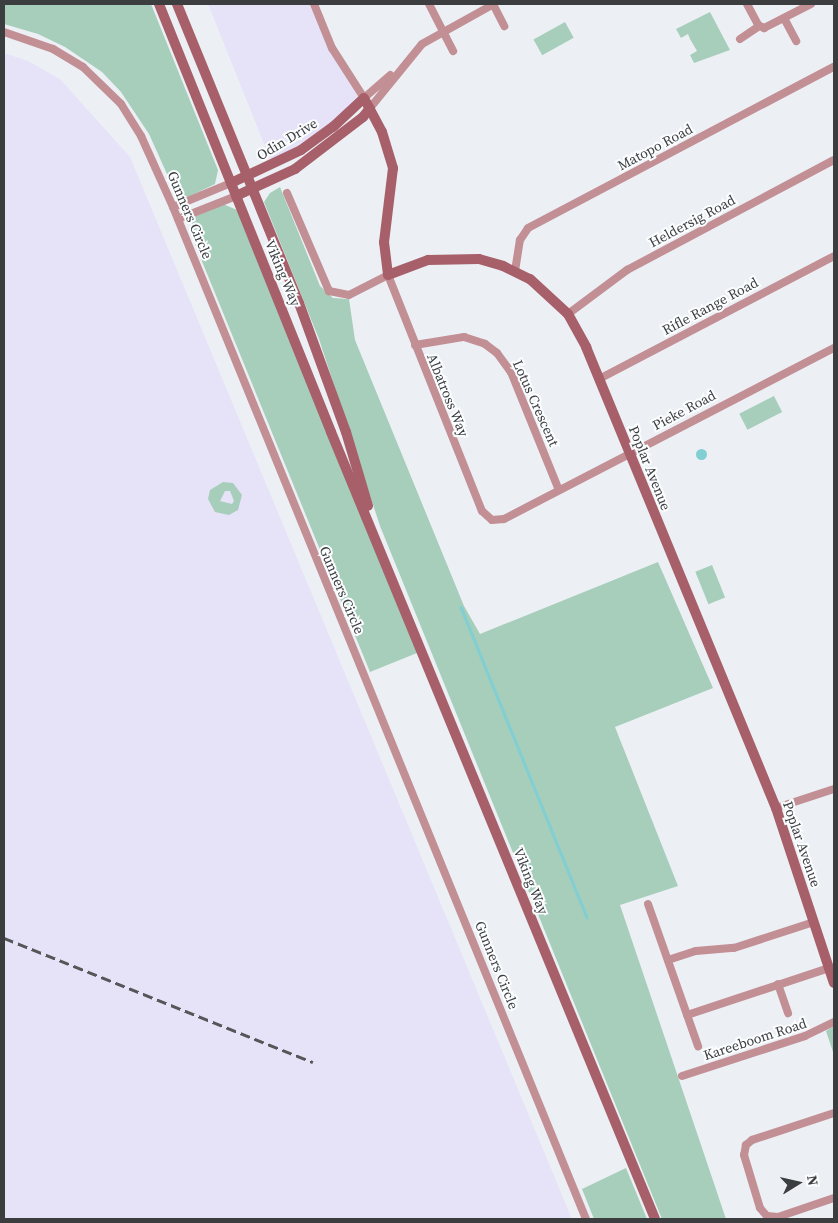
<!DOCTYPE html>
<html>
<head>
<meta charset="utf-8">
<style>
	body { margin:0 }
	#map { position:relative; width:838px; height:1223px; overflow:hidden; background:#ecf0f5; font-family:"Source Serif 4",serif }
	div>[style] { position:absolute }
	.industrial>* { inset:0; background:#e6e2f8 }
	.green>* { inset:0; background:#a7ceba; transform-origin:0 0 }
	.water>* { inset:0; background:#81ced3 }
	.round { border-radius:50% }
	.stream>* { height:2.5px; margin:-1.25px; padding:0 1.25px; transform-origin:1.25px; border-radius:1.25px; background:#81ced3 }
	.street>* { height:8px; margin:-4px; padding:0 4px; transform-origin:4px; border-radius:4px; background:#c28f95 }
	.secondary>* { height:10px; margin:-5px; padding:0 5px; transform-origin:5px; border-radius:5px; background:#a7606a }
	.rail>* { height:2.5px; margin-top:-1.25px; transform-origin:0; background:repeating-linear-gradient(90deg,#545658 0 10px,transparent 0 15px) }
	span { translate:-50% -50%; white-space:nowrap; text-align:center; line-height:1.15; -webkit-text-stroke:4px #fbfdff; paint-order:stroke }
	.street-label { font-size:14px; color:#3b3d3f }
	.frame { position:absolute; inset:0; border:5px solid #3b3d3f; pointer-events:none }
	.north { position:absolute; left:773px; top:1158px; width:50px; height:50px; -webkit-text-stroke:4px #fbfdff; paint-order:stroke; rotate:80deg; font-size:14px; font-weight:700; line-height:20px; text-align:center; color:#3b3d3f }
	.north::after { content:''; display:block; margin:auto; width:18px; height:22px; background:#3b3d3f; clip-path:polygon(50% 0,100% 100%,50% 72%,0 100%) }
</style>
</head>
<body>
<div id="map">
	<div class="industrial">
		<div style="clip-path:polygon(208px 4px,314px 4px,332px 48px,364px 98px,273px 166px)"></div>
		<div style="clip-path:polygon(4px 53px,28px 61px,60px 79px,130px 157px,572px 1219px,4px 1219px)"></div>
	</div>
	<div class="green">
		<div style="clip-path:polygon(4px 4px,151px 4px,218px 170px,215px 184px,188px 197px,176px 194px,149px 134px,121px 92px,102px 72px,65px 47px,38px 34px,4px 24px)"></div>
		<div style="clip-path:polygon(710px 12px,730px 50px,694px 63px,690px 55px,697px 51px,690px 39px,688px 34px,681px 38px,676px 29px)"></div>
		<div style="left:565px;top:22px;width:18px;height:36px;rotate:61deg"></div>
		<div style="clip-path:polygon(280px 187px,320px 286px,333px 298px,349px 299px,355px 340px,464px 606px,480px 634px,658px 562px,713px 688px,615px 727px,678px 886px,620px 905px,726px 1219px,662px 1219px,380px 526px,319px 339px,264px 202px,270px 193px)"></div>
		<div style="clip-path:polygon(223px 204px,237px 210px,417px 653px,370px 672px,190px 232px,194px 217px)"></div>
		<div style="left:774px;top:396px;width:18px;height:39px;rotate:63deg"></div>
		<div style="clip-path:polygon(evenodd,223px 482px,233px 483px,242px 495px,238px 510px,229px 515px,215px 512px,208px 499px,210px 490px,223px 482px,225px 491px,230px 491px,234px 501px,232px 504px,220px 501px,225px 491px)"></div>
		<div style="left:712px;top:565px;width:35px;height:18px;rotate:68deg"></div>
		<div style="clip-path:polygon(834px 1026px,834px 1055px,826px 1031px)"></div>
		<div style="clip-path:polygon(626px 1168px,647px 1219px,594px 1219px,582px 1189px)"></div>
	</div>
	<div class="water">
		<div class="round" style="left:695.5px;top:448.5px;width:11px;height:11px"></div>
	</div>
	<div class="stream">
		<div style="left:461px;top:607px;width:335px;rotate:67.9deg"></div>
	</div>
	<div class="street">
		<div style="left:314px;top:4px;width:48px;rotate:67.8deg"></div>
		<div style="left:332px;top:48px;width:59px;rotate:57.4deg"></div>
		<div style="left:364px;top:98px;width:35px;rotate:-41deg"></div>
		<div style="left:429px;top:4px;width:53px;rotate:62.9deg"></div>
		<div style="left:493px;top:4px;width:25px;rotate:63deg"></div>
		<div style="left:747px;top:4px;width:24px;rotate:62deg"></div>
		<div style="left:758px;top:25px;width:7px;rotate:27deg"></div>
		<div style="left:764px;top:28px;width:53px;rotate:-27.1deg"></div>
		<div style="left:785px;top:20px;width:24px;rotate:62deg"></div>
		<div style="left:4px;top:32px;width:52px;rotate:19.1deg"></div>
		<div style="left:53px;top:49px;width:35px;rotate:31deg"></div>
		<div style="left:83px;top:67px;width:53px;rotate:44.2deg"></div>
		<div style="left:121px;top:104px;width:38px;rotate:58deg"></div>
		<div style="left:141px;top:136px;width:78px;rotate:65.7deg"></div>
		<div style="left:173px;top:207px;width:1093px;rotate:67.8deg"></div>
		<div style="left:740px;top:39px;width:23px;rotate:-34deg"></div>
		<div style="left:370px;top:108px;width:82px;rotate:-50.9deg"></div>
		<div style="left:422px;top:44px;width:82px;rotate:-29.1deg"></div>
		<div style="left:287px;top:193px;width:107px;rotate:66.8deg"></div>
		<div style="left:329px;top:291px;width:20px;rotate:11deg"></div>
		<div style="left:349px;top:295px;width:44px;rotate:-27.1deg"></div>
		<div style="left:388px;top:275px;width:254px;rotate:68.3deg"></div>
		<div style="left:482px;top:511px;width:13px;rotate:42deg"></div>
		<div style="left:492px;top:520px;width:12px;rotate:-5deg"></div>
		<div style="left:504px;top:519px;width:372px;rotate:-27.4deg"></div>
		<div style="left:173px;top:207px;width:63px;rotate:-22.5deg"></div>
		<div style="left:178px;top:219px;width:62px;rotate:-21.6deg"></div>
		<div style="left:515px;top:271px;width:31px;rotate:-81deg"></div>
		<div style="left:520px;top:240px;width:14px;rotate:-56deg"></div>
		<div style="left:528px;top:228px;width:346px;rotate:-27.8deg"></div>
		<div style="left:568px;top:314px;width:74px;rotate:-36.7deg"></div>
		<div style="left:627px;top:270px;width:234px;rotate:-28deg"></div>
		<div style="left:415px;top:345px;width:50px;rotate:-9.3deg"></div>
		<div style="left:464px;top:337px;width:22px;rotate:18deg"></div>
		<div style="left:485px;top:344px;width:15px;rotate:37deg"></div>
		<div style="left:497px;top:353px;width:24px;rotate:54deg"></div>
		<div style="left:511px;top:372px;width:127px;rotate:67.9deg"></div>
		<div style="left:599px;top:379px;width:265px;rotate:-27.6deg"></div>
		<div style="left:776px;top:808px;width:61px;rotate:-18.1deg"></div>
		<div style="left:648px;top:904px;width:151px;rotate:70.6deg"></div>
		<div style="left:668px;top:960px;width:29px;rotate:-18deg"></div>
		<div style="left:696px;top:951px;width:38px;rotate:-5deg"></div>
		<div style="left:734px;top:948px;width:84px;rotate:-18deg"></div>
		<div style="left:778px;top:984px;width:31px;rotate:71deg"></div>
		<div style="left:687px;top:1015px;width:150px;rotate:-18.3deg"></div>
		<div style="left:682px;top:1076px;width:129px;rotate:-18deg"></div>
		<div style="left:805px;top:1036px;width:32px;rotate:-26deg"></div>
		<div style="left:834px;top:1113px;width:86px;rotate:161.8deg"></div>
		<div style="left:752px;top:1140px;width:8px;rotate:140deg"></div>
		<div style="left:746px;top:1145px;width:10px;rotate:101deg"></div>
		<div style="left:744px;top:1155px;width:55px;rotate:73.2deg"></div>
		<div style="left:760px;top:1208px;width:11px;rotate:49deg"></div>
		<div style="left:767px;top:1216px;width:11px;rotate:5deg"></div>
		<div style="left:778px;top:1217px;width:59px;rotate:-18.7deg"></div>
	</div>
	<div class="secondary">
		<div style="left:159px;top:4px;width:461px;rotate:68.1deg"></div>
		<div style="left:331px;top:432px;width:851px;rotate:67.62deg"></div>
		<div style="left:177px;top:4px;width:323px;rotate:67.8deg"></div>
		<div style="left:299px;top:303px;width:137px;rotate:70deg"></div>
		<div style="left:346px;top:432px;width:77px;rotate:73.4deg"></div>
		<div style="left:231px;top:183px;width:77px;rotate:-25.2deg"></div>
		<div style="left:301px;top:150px;width:39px;rotate:-36deg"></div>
		<div style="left:333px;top:127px;width:42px;rotate:-43.1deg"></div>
		<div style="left:364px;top:98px;width:38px;rotate:62deg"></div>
		<div style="left:382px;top:132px;width:38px;rotate:73deg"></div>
		<div style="left:393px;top:168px;width:75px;rotate:96.9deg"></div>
		<div style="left:384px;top:242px;width:33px;rotate:83deg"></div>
		<div style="left:388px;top:275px;width:43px;rotate:-20.6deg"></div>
		<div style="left:428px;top:260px;width:51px;rotate:-1.1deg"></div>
		<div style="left:479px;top:259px;width:25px;rotate:16deg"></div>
		<div style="left:503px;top:266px;width:30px;rotate:26deg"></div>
		<div style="left:530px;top:279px;width:52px;rotate:42.6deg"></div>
		<div style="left:568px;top:314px;width:38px;rotate:61deg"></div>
		<div style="left:586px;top:347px;width:499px;rotate:67.6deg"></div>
		<div style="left:776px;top:808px;width:184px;rotate:71.7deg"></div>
		<div style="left:236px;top:196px;width:65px;rotate:-24.6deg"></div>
		<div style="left:295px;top:169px;width:86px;rotate:-37.4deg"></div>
		<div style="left:363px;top:117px;width:11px;rotate:-52deg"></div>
	</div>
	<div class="rail">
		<div style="left:4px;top:938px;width:333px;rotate:21.9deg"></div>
	</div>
	<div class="street-label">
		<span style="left:287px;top:139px;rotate:-31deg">Odin Drive</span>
		<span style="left:655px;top:147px;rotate:-28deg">Matopo Road</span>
		<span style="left:190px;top:215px;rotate:67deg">Gunners Circle</span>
		<span style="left:692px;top:221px;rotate:-28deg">Heldersig Road</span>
		<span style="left:283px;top:273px;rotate:67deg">Viking Way</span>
		<span style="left:710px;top:306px;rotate:-28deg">Rifle Range Road</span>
		<span style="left:448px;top:395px;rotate:68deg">Albatross Way</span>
		<span style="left:536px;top:403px;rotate:66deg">Lotus Crescent</span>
		<span style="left:684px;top:410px;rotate:-28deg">Pieke Road</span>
		<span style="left:650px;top:468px;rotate:68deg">Poplar Avenue</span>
		<span style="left:342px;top:590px;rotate:67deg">Gunners Circle</span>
		<span style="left:802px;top:844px;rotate:71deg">Poplar Avenue</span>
		<span style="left:531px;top:881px;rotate:68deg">Viking Way</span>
		<span style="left:497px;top:965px;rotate:68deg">Gunners Circle</span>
		<span style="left:755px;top:1039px;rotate:-18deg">Kareeboom Road</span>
	</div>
	<div class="frame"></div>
	<div class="north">N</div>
</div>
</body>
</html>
